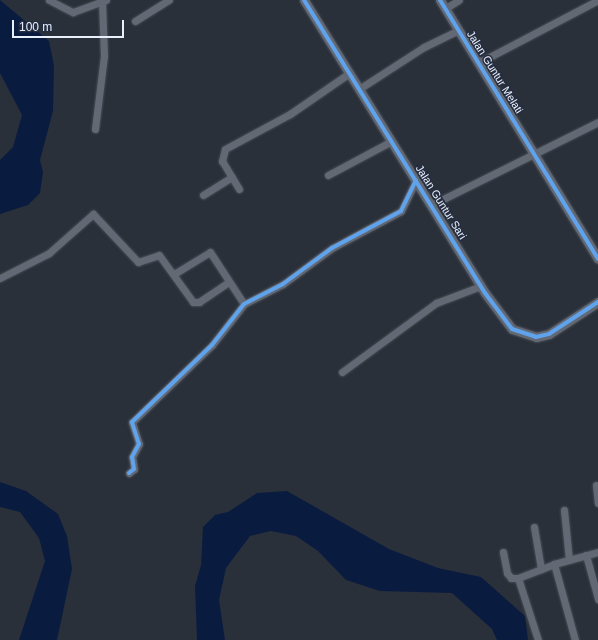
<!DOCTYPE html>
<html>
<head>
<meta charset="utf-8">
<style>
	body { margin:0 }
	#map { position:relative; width:598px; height:640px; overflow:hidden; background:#2a303a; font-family:Helvetica,sans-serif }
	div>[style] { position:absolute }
	.water>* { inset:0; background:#0a1b40 }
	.roads { filter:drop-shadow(0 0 1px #464c53) drop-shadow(0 0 1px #464c53) }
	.minor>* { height:7px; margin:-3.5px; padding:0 3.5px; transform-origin:3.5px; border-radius:3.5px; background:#626975 }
	.tertiary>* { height:9px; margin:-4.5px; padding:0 4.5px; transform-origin:4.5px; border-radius:4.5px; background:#626975 }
	.cycleway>* { height:4px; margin:-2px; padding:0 2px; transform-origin:2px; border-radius:2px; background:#60a3ed }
	span { translate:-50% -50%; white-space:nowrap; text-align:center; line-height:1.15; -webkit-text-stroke:3px #242e40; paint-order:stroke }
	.street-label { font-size:11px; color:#e9effb }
	.scale { position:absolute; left:12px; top:20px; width:112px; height:18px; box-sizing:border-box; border:2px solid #e9effb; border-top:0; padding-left:5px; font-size:12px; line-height:14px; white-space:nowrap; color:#e9effb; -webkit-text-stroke:3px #242e40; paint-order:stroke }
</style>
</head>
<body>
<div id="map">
	<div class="water">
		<div style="clip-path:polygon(0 0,49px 41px,54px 66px,53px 111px,40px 160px,43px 172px,40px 193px,28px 205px,0 214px,0 160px,13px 147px,22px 115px,0 73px)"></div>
		<div style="clip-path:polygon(0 482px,26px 491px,58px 514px,67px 536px,72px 569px,57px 640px,19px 640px,45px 561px,39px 538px,20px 512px,0 507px)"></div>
		<div style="clip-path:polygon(287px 491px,389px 549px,438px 568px,481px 577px,525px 616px,528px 640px,497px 640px,492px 629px,452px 593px,380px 591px,346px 580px,318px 551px,296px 536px,271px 531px,250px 536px,226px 568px,219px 600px,225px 640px,197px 640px,195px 586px,201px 565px,203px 527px,215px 515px,228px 512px,257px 493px)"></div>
	</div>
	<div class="roads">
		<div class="minor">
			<div style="left:49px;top:0;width:27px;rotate:27deg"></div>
			<div style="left:73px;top:12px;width:35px;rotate:-20deg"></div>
			<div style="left:446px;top:8px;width:15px;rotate:-32deg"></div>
			<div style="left:135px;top:21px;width:40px;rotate:-32deg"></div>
			<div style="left:480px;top:62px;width:133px;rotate:-27.7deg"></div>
			<div style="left:359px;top:89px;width:77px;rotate:-32.9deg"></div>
			<div style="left:424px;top:47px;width:39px;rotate:-26deg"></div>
			<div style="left:95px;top:129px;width:74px;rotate:-83deg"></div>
			<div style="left:104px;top:56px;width:54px;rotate:-92.1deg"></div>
			<div style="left:328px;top:175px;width:72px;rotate:-28deg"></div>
			<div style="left:239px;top:189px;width:33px;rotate:-121deg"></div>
			<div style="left:222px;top:161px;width:12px;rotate:-76deg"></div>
			<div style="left:225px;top:149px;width:74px;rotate:-28.3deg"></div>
			<div style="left:290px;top:114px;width:70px;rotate:-34.6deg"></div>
			<div style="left:203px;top:195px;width:34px;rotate:-32deg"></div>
			<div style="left:431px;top:205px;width:186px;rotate:-26.4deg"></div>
			<div style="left:174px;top:274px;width:42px;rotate:-31.4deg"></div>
			<div style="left:210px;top:252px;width:62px;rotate:56.8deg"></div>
			<div style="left:0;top:278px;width:55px;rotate:-27deg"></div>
			<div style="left:49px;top:253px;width:59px;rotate:-41.6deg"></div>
			<div style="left:93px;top:214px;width:66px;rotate:46.8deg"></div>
			<div style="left:138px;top:262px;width:22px;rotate:-18deg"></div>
			<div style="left:159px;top:255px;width:58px;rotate:54.1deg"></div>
			<div style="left:193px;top:302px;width:6px"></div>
			<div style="left:199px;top:302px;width:36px;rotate:-34deg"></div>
			<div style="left:342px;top:372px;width:117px;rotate:-36.3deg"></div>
			<div style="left:436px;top:303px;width:48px;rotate:-20.7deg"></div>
			<div style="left:129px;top:473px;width:6px;rotate:-39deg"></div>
			<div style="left:134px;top:469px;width:12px;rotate:-99deg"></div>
			<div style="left:132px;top:457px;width:15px;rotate:-62deg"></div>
			<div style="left:139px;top:444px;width:23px;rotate:-108deg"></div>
			<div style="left:132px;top:422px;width:111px;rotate:-43.9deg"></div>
			<div style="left:212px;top:345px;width:52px;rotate:-52deg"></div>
			<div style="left:244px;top:304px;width:44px;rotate:-27.1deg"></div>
			<div style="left:283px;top:284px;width:61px;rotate:-36.3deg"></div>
			<div style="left:332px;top:248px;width:78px;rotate:-28.2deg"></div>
			<div style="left:401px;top:211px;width:34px;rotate:-64deg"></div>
			<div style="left:596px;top:485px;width:18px;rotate:84deg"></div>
			<div style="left:564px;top:510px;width:50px;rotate:84.3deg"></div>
			<div style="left:534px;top:527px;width:43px;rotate:80.5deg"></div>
			<div style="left:503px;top:552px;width:21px;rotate:79deg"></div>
			<div style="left:507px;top:573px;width:6px;rotate:51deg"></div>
			<div style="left:511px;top:578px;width:7px"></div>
			<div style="left:586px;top:555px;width:46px;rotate:74.7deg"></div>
			<div style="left:538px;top:640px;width:65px;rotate:-107.9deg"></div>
			<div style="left:518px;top:578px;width:39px;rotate:-21deg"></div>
			<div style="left:575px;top:640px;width:79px;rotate:-105.4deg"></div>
			<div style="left:554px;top:564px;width:46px;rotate:-15.3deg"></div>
		</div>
		<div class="tertiary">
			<div style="left:304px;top:0;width:344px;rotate:58.3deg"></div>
			<div style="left:485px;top:293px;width:45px;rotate:53.1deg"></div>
			<div style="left:512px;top:329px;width:25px;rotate:18deg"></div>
			<div style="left:536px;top:337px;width:13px;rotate:-13deg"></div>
			<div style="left:549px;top:334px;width:59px;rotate:-33.1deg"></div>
			<div style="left:440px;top:0;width:303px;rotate:58.6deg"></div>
		</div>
	</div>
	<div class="cycleway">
		<div style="left:304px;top:0;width:344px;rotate:58.3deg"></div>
		<div style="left:485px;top:293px;width:45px;rotate:53.1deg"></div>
		<div style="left:512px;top:329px;width:25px;rotate:18deg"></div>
		<div style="left:536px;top:337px;width:13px;rotate:-13deg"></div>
		<div style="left:549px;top:334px;width:59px;rotate:-33.1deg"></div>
		<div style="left:440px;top:0;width:303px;rotate:58.6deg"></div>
		<div style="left:129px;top:473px;width:6px;rotate:-39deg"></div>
		<div style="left:134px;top:469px;width:12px;rotate:-99deg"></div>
		<div style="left:132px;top:457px;width:15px;rotate:-62deg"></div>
		<div style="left:139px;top:444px;width:23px;rotate:-108deg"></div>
		<div style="left:132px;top:422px;width:111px;rotate:-43.9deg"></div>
		<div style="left:212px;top:345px;width:52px;rotate:-52deg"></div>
		<div style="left:244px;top:304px;width:44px;rotate:-27.1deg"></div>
		<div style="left:283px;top:284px;width:61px;rotate:-36.3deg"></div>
		<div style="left:332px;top:248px;width:78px;rotate:-28.2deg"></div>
		<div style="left:401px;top:211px;width:34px;rotate:-64deg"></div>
	</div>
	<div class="street-label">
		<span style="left:495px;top:72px;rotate:58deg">Jalan Guntur Melati</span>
		<span style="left:441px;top:202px;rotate:58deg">Jalan Guntur Sari</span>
	</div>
	<div class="scale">100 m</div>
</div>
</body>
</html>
